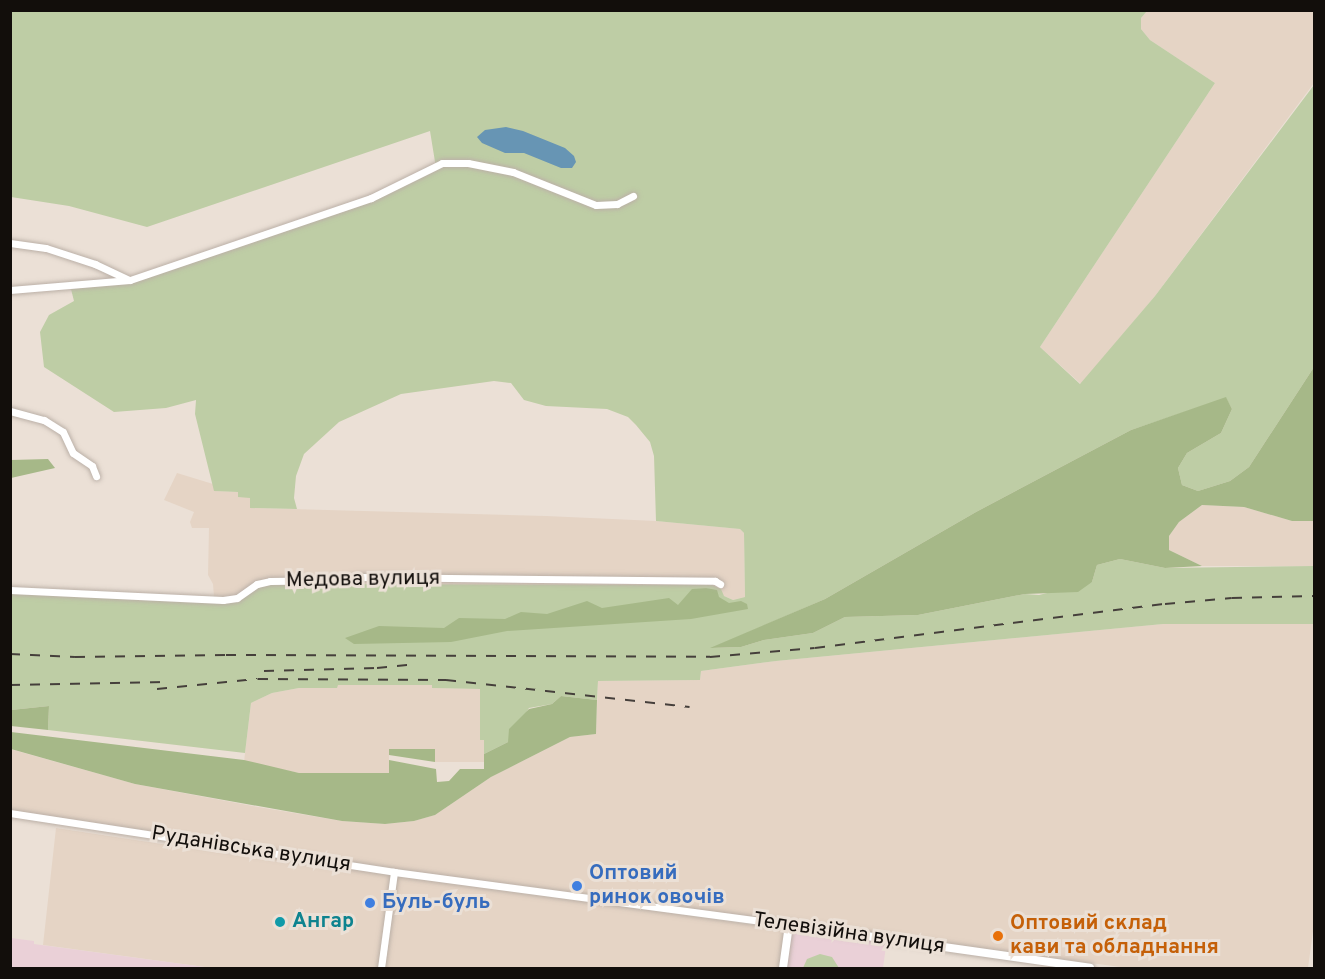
<!DOCTYPE html>
<html>
<head>
<meta charset="utf-8">
<style>
	body { margin:0 }
	#map { position:relative; width:1325px; height:979px; overflow:hidden; background:#ebe0d6; font-family:Overpass,sans-serif }
	div>[style] { position:absolute }
	.built>* { inset:0; background:#e5d4c5 }
	.education>* { inset:0; background:#ead0d7 }
	.green>* { inset:0; background:#becda5 }
	.forest>* { inset:0; background:#a6b888 }
	.water>* { inset:0; background:#6795b4 }
	.roads { filter:drop-shadow(0 0 2px #bbb0a7) drop-shadow(0 0 2px #bbb0a7) }
	.minor>* { height:7px; margin:-3.5px; padding:0 3.5px; transform-origin:3.5px; border-radius:3.5px; background:#fff }
	.tertiary>* { height:8px; margin:-4px; padding:0 4px; transform-origin:4px; border-radius:4px; background:#fff }
	.rail>* { height:2px; margin-top:-1px; transform-origin:0; background:repeating-linear-gradient(90deg,#453f3b 0 10px,transparent 0 20px) }
	.dots>* { width:16px; height:16px; translate:-50% -50%; box-sizing:border-box; border:3px solid #ebe0d6; border-radius:50% }
	span { translate:-50% -50%; white-space:nowrap; text-align:center; line-height:1.15; -webkit-text-stroke:6px #ebe0d6; paint-order:stroke }
	.street-label { font-size:21px; color:#120e0b }
	.shop-label { font-size:21px; color:#366cbe; font-weight:700 }
	.left { translate:0 -50%; text-align:left }
	.culture-label { font-size:21px; color:#0d838f; font-weight:700 }
	.food-label { font-size:21px; color:#c56008; font-weight:700 }
	.frame { position:absolute; inset:0; border:12px solid #120e0b; pointer-events:none }
</style>
</head>
<body>
<div id="map">
	<div class="built">
		<div style="clip-path:polygon(1147px 11px,1314px 11px,1314px 83px,1155px 296px,1081px 384px,1040px 347px,1215px 83px,1150px 40px,1141px 29px,1141px 18px)"></div>
		<div style="clip-path:polygon(177px 473px,213px 484px,215px 491px,238px 492px,250px 498px,251px 508px,546px 516px,656px 521px,740px 529px,744px 533px,745px 597px,733px 600px,724px 596px,270px 584px,237px 600px,214px 597px,213px 584px,208px 575px,209px 528px,192px 528px,190px 522px,194px 512px,164px 500px)"></div>
		<div style="clip-path:polygon(1202px 505px,1244px 507px,1292px 521px,1314px 521px,1314px 566px,1202px 566px,1169px 550px,1169px 536px,1179px 522px)"></div>
		<div style="clip-path:polygon(1255px 622px,1314px 624px,1314px 924px,1308px 968px,1128px 968px,497px 884px,11px 810px,10px 749px,135px 784px,253px 806px,342px 821px,385px 824px,414px 821px,435px 815px,491px 777px,570px 737px,596px 734px,598px 681px,700px 680px,701px 671px,776px 661px,1163px 624px)"></div>
		<div style="clip-path:polygon(337px 685px,433px 685px,433px 688px,480px 689px,480px 740px,484px 740px,484px 762px,435px 762px,435px 749px,389px 749px,389px 773px,299px 773px,244px 762px,251px 703px,272px 693px,299px 688px,337px 688px)"></div>
		<div style="clip-path:polygon(56px 828px,254px 858px,294px 859px,789px 930px,783px 968px,212px 968px,43px 945px)"></div>
	</div>
	<div class="education">
		<div style="clip-path:polygon(789px 925px,887px 939px,883px 968px,783px 968px)"></div>
		<div style="clip-path:polygon(11px 938px,34px 941px,34px 944px,212px 968px,11px 968px)"></div>
	</div>
	<div class="green">
		<div style="clip-path:polygon(11px 11px,1147px 11px,1141px 18px,1141px 29px,1150px 40px,1215px 83px,1040px 347px,1080px 384px,1155px 296px,1314px 85px,1314px 367px,1249px 467px,1230px 481px,1198px 491px,1182px 485px,1178px 468px,1187px 453px,1221px 433px,1232px 409px,1226px 398px,1131px 430px,976px 512px,825px 599px,712px 648px,741px 647px,764px 640px,813px 633px,845px 617px,918px 615px,1025px 594px,1039px 595px,1092px 582px,1097px 565px,1120px 559px,1165px 568px,1314px 566px,1314px 624px,1163px 624px,776px 661px,701px 671px,700px 680px,598px 681px,597px 700px,561px 696px,552px 704px,529px 708px,508px 742px,484px 754px,484px 740px,480px 740px,480px 689px,432px 688px,432px 685px,338px 685px,337px 688px,299px 688px,272px 693px,251px 703px,245px 753px,48px 730px,49px 706px,11px 710px,11px 593px,223px 603px,258px 585px,270px 584px,712px 585px,721px 589px,724px 596px,733px 600px,745px 597px,744px 533px,740px 529px,656px 521px,654px 456px,650px 442px,636px 425px,628px 417px,607px 409px,546px 406px,524px 400px,511px 383px,494px 381px,401px 394px,339px 422px,304px 454px,296px 476px,294px 498px,297px 509px,250px 508px,250px 498px,238px 497px,238px 492px,214px 491px,195px 414px,196px 400px,166px 408px,114px 412px,44px 367px,40px 332px,49px 315px,74px 301px,71px 289px,132px 282px,373px 200px,436px 168px,430px 131px,147px 227px,69px 206px,11px 197px)"></div>
		<div style="clip-path:polygon(820px 954px,832px 957px,839px 968px,803px 968px,807px 959px)"></div>
	</div>
	<div class="forest">
		<div style="clip-path:polygon(1314px 367px,1314px 521px,1292px 521px,1244px 507px,1202px 505px,1179px 522px,1169px 536px,1169px 550px,1202px 566px,1165px 568px,1120px 559px,1097px 565px,1092px 582px,1078px 592px,1025px 594px,918px 615px,845px 617px,813px 633px,764px 640px,741px 647px,710px 648px,825px 599px,976px 512px,1131px 430px,1226px 397px,1232px 409px,1221px 433px,1187px 453px,1178px 468px,1182px 485px,1198px 491px,1230px 481px,1249px 467px)"></div>
		<div style="clip-path:polygon(48px 459px,55px 468px,11px 478px,11px 460px)"></div>
		<div style="clip-path:polygon(706px 588px,717px 590px,719px 597px,729px 603px,741px 601px,747px 604px,748px 609px,691px 619px,507px 631px,451px 642px,354px 644px,345px 638px,379px 626px,444px 628px,459px 618px,505px 619px,521px 612px,547px 614px,587px 601px,602px 608px,669px 598px,678px 605px,692px 589px)"></div>
		<div style="clip-path:polygon(561px 696px,597px 700px,596px 734px,570px 737px,491px 777px,435px 815px,414px 821px,385px 824px,342px 821px,135px 784px,11px 749px,11px 732px,244px 760px,299px 773px,389px 773px,389px 760px,436px 769px,437px 782px,449px 781px,460px 769px,484px 769px,484px 754px,508px 742px,509px 729px,529px 709px,552px 704px)"></div>
		<div style="clip-path:polygon(49px 706px,48px 730px,11px 726px,11px 710px)"></div>
		<div style="clip-path:polygon(389px 749px,435px 749px,435px 762px,389px 755px)"></div>
	</div>
	<div class="water">
		<div style="clip-path:polygon(506px 127px,523px 131px,565px 148px,574px 156px,576px 162px,572px 168px,561px 168px,524px 153px,505px 153px,482px 143px,477px 137px,485px 130px)"></div>
	</div>
	<div class="roads">
		<div class="minor">
			<div style="left:10px;top:243px;width:36px;rotate:8deg"></div>
			<div style="left:46px;top:248px;width:52px;rotate:18.1deg"></div>
			<div style="left:95px;top:264px;width:38px;rotate:25deg"></div>
			<div style="left:10px;top:290px;width:120px;rotate:-4.8deg"></div>
			<div style="left:130px;top:280px;width:255px;rotate:-18.8deg"></div>
			<div style="left:371px;top:198px;width:79px;rotate:-26.2deg"></div>
			<div style="left:442px;top:163px;width:26px"></div>
			<div style="left:468px;top:163px;width:46px;rotate:11.3deg"></div>
			<div style="left:513px;top:172px;width:89px;rotate:21.7deg"></div>
			<div style="left:596px;top:205px;width:21px;rotate:-3deg"></div>
			<div style="left:617px;top:204px;width:18px;rotate:-27deg"></div>
			<div style="left:10px;top:411px;width:35px;rotate:15deg"></div>
			<div style="left:44px;top:420px;width:22px;rotate:32deg"></div>
			<div style="left:63px;top:432px;width:23px;rotate:65deg"></div>
			<div style="left:73px;top:453px;width:23px;rotate:34deg"></div>
			<div style="left:92px;top:466px;width:11px;rotate:68deg"></div>
			<div style="left:10px;top:590px;width:213px;rotate:2.7deg"></div>
			<div style="left:223px;top:600px;width:14px;rotate:-8deg"></div>
			<div style="left:237px;top:598px;width:24px;rotate:-35deg"></div>
			<div style="left:257px;top:584px;width:13px;rotate:-13deg"></div>
			<div style="left:270px;top:581px;width:73px;rotate:-0.8deg"></div>
			<div style="left:343px;top:580px;width:16px;rotate:-11deg"></div>
			<div style="left:359px;top:577px;width:356px;rotate:0.6deg"></div>
			<div style="left:715px;top:581px;width:6px;rotate:31deg"></div>
			<div style="left:10px;top:813px;width:389px;rotate:8.7deg"></div>
			<div style="left:394px;top:872px;width:97px;rotate:97.7deg"></div>
			<div style="left:394px;top:872px;width:399px;rotate:7.6deg"></div>
		</div>
		<div class="tertiary">
			<div style="left:783px;top:968px;width:43px;rotate:-82.1deg"></div>
			<div style="left:789px;top:925px;width:304px;rotate:8.1deg"></div>
		</div>
	</div>
	<div class="rail">
		<div style="left:10px;top:654px;width:65px;rotate:2.6deg"></div>
		<div style="left:75px;top:657px;width:151px;rotate:-0.8deg"></div>
		<div style="left:226px;top:655px;width:484px;rotate:0.2deg"></div>
		<div style="left:710px;top:657px;width:105px;rotate:-4.9deg"></div>
		<div style="left:815px;top:648px;width:353px;rotate:-7.2deg"></div>
		<div style="left:1165px;top:604px;width:67px;rotate:-5.1deg"></div>
		<div style="left:1232px;top:598px;width:82px;rotate:-1.4deg"></div>
		<div style="left:264px;top:671px;width:113px;rotate:-1.5deg"></div>
		<div style="left:377px;top:668px;width:40px;rotate:-5.7deg"></div>
		<div style="left:10px;top:685px;width:156px;rotate:-1.1deg"></div>
		<div style="left:157px;top:689px;width:101px;rotate:-5.7deg"></div>
		<div style="left:258px;top:679px;width:188px;rotate:0.3deg"></div>
		<div style="left:446px;top:680px;width:245px;rotate:6.3deg"></div>
	</div>
	<div class="dots">
		<div style="left:577px;top:886px;background:#3f7fe0"></div>
		<div style="left:370px;top:903px;background:#3f7fe0"></div>
		<div style="left:280px;top:922px;background:#0f9aa8"></div>
		<div style="left:998px;top:936px;background:#e8710a"></div>
	</div>
	<div class="street-label">
		<span style="left:363px;top:580px;rotate:-1deg">Медова вулиця</span>
		<span style="left:251px;top:850px;rotate:9deg">Руданівська вулиця</span>
		<span style="left:849px;top:934px;rotate:8deg">Телевізійна вулиця</span>
	</div>
	<div class="shop-label">
		<span class="left" style="left:589px;top:886px">Оптовий<br>ринок овочів</span>
		<span class="left" style="left:382px;top:903px">Буль-буль</span>
	</div>
	<div class="culture-label">
		<span class="left" style="left:292px;top:922px">Ангар</span>
	</div>
	<div class="food-label">
		<span class="left" style="left:1010px;top:936px">Оптовий склад<br>кави та обладнання</span>
	</div>
	<div class="frame"></div>
</div>
</body>
</html>
